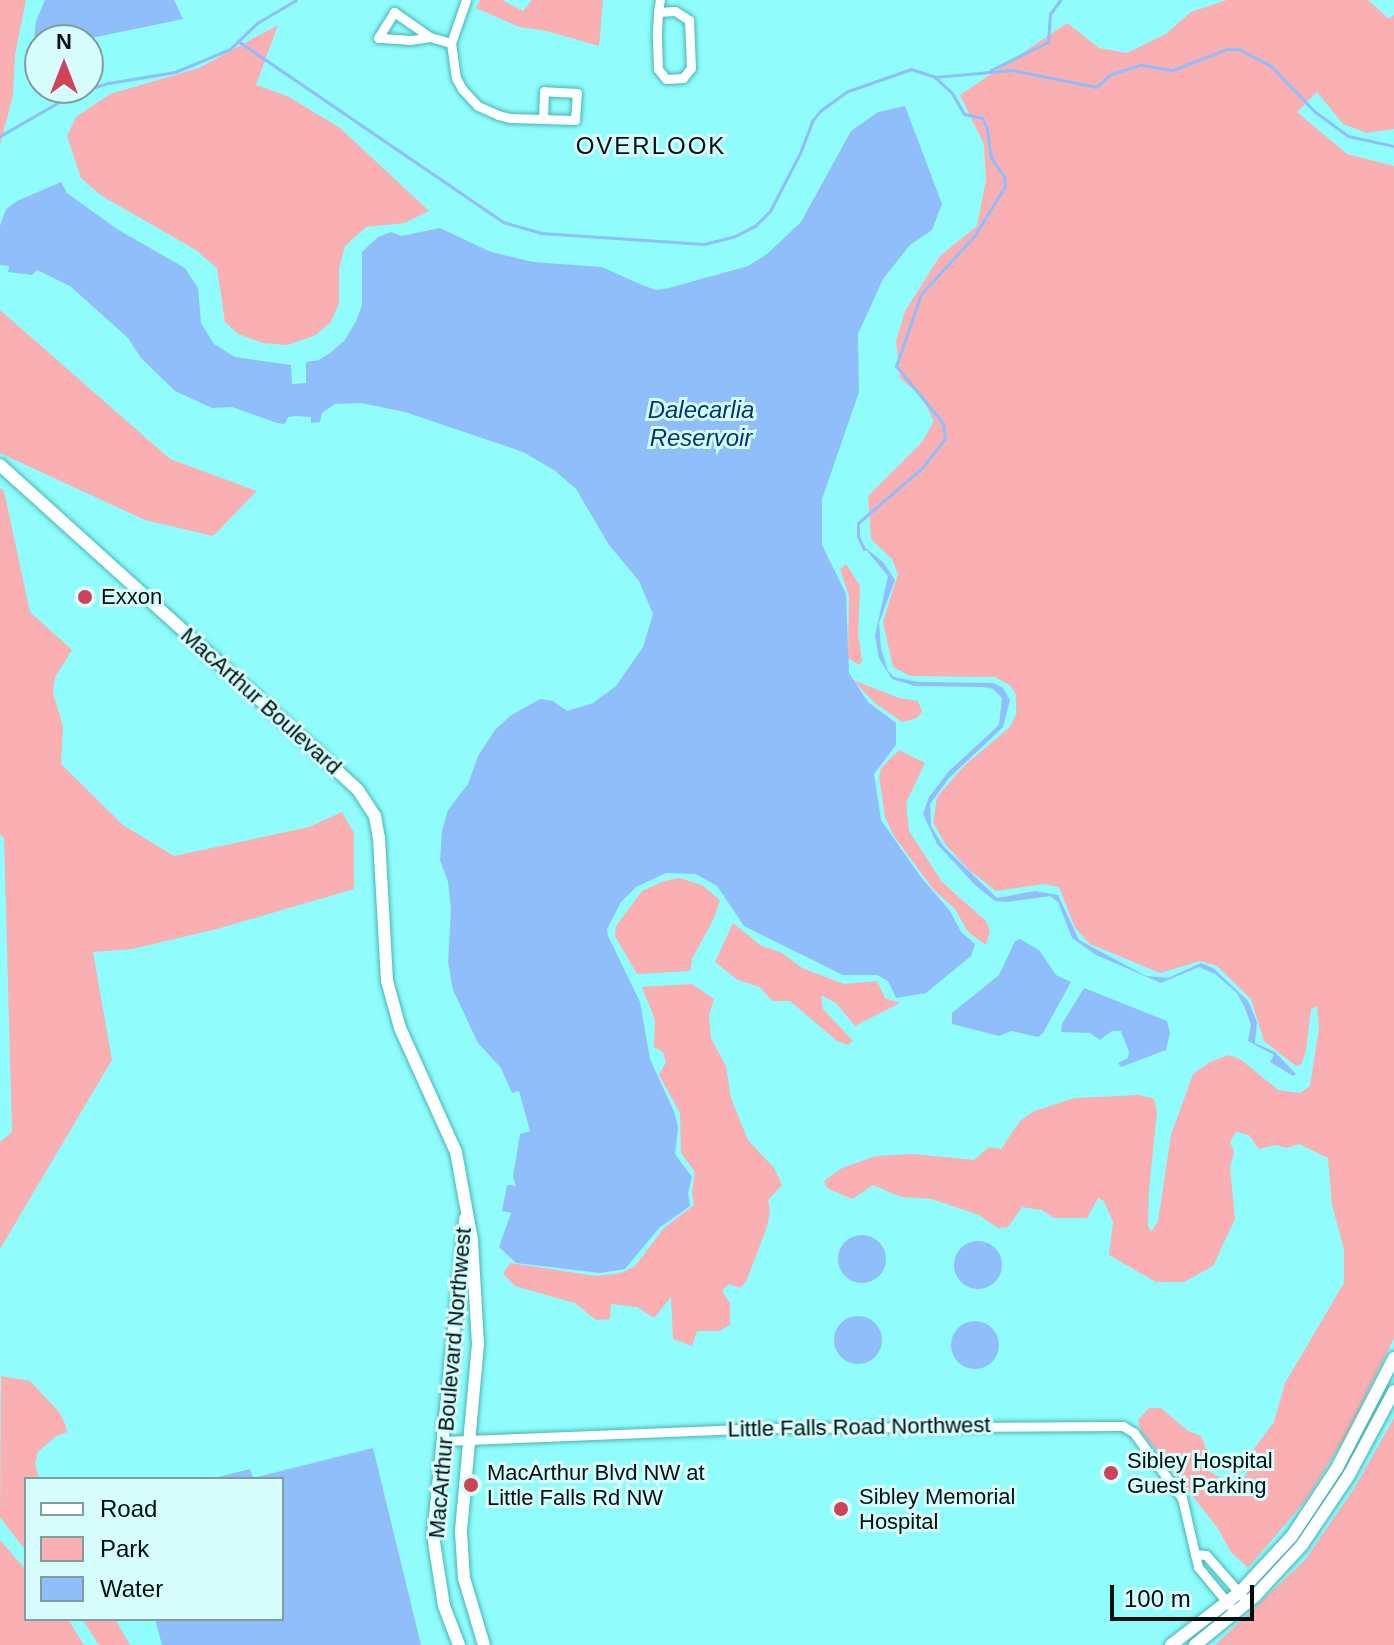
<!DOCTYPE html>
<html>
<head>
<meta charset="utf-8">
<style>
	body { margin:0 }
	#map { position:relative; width:1394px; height:1645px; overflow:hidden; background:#90fcfc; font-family:Arial,sans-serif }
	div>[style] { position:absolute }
	.green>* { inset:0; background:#faafb2 }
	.water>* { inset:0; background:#90befb }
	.round { border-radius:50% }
	.stream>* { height:3px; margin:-1.5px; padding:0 1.5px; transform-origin:1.5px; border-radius:1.5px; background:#90befb }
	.roads { filter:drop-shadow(0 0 2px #45b5b6) drop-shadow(0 0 2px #45b5b6) }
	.street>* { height:9px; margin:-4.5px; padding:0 4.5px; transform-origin:4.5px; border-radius:4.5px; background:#fff }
	.secondary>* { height:12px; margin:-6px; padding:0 6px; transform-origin:6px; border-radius:6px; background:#fff }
	.dots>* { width:22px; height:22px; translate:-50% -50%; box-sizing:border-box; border:4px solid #d6fdfc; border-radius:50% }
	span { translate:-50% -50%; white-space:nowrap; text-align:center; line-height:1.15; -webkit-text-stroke:6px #d6fdfc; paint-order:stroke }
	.poi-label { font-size:22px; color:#000f10 }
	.left { translate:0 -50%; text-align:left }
	.street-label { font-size:22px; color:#000f10 }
	.neighbourhood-label { font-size:24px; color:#000f10; letter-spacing:2px }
	.water-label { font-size:24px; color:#003674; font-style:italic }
	.legend { position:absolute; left:24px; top:1477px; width:260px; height:144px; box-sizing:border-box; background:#d6fdfc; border:2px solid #809e9e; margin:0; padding:10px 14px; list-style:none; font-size:24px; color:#000f10 }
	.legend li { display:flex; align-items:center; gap:16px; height:40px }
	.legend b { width:40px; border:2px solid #809e9e }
	.north { position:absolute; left:24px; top:24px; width:80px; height:80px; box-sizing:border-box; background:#d6fdfc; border:2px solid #809e9e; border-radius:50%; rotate:0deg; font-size:22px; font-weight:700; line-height:32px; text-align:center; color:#000f10 }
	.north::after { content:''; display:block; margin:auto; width:28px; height:36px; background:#d14157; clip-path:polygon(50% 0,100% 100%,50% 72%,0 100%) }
	.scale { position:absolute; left:1110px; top:1585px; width:144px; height:36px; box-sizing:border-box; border:4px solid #000f10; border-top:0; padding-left:10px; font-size:24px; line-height:28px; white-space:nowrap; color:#000f10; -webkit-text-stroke:6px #d6fdfc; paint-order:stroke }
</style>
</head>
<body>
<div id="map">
	<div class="green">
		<div style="clip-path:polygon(0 0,26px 0,15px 55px,13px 95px,0 145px)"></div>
		<div style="clip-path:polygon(480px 0,502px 0,523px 11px,532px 0,603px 0,599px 46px,547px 31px,519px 27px,476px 8px)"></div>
		<div style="clip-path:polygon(1227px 0,1368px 0,1389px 19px,1394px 15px,1394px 129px,1367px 133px,1343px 124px,1317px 92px,1297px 112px,1347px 154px,1394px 166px,1394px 1338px,1346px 1436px,1306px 1500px,1248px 1568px,1231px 1552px,1217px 1527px,1141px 1431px,1138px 1420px,1149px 1408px,1161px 1408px,1188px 1431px,1201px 1436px,1211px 1460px,1197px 1460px,1196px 1464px,1232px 1484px,1246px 1476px,1253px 1450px,1274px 1422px,1285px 1383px,1344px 1283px,1344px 1249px,1332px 1205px,1328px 1158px,1299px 1144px,1287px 1148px,1275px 1145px,1259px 1149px,1249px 1135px,1236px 1132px,1230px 1142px,1234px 1152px,1230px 1168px,1235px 1219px,1213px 1266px,1184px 1282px,1156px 1282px,1109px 1255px,1113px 1222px,1104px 1201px,1098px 1198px,1087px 1218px,1054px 1218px,1042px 1210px,1022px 1207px,1008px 1227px,998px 1228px,979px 1215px,932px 1199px,901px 1197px,873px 1185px,852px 1199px,827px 1188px,824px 1181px,842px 1168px,876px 1156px,913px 1154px,974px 1160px,989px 1147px,1001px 1149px,1020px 1121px,1034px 1111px,1075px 1098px,1139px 1095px,1154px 1099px,1157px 1112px,1149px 1189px,1148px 1226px,1151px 1232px,1158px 1221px,1171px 1135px,1193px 1074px,1210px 1062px,1229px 1055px,1240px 1059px,1278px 1090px,1300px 1093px,1310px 1086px,1319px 1027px,1317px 1006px,1311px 1009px,1306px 1051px,1301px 1065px,1296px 1066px,1264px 1041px,1251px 999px,1217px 966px,1200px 961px,1160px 973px,1090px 944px,1075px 928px,1059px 887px,1044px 884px,996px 891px,969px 870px,945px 844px,933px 822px,937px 797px,964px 766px,1010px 727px,1016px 714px,1016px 695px,1011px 686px,995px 677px,910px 676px,893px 667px,883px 622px,898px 574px,892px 559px,871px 539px,868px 496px,922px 442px,934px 421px,922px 397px,900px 378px,896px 342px,905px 311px,940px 256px,977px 226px,986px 180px,984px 144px,960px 95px,1067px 23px,1099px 48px,1127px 53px,1166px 34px,1191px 12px)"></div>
		<div style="clip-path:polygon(278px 25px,256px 85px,289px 97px,340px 128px,429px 211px,404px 223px,366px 227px,345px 246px,339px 268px,339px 303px,331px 322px,316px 335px,287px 345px,263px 343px,238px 334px,225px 322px,217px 268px,196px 250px,102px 196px,81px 178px,67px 136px,76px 117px,110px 94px,199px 68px)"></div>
		<div style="clip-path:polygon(0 310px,170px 459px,257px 491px,213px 536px,145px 520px,0 453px)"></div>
		<div style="clip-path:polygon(0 488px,4px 491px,30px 612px,72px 650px,55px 677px,53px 693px,63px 726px,61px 764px,123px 825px,174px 856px,309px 827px,342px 812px,354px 833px,354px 889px,217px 929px,132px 949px,93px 952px,112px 1060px,0 1249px,0 1142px,12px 1132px,4px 838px,0 834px)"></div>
		<div style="clip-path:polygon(846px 564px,860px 586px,858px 634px,862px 661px,859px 665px,848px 658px,849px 596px,840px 569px)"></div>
		<div style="clip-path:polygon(853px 680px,899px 698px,918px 701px,922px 712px,917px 718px,902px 722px,875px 703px)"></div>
		<div style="clip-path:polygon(899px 750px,925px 763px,906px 803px,909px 831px,942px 882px,986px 921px,990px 931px,986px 945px,968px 932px,955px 909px,933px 889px,894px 836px,885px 817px,879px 777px,881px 768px)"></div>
		<div style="clip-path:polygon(680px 878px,702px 885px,720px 900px,714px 918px,692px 959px,690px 971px,637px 974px,615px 936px,616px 926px,642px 891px,664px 881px)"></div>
		<div style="clip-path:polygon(733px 923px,760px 945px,782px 953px,802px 968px,844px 984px,877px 981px,885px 998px,900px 1003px,855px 1026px,836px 1003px,821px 995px,823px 1009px,853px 1041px,848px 1045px,837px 1041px,790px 1001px,772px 1001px,760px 987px,738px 980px,715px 962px)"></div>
		<div style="clip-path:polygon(692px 984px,714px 999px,709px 1015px,711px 1038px,726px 1066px,731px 1098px,748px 1140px,774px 1168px,782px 1185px,768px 1200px,770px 1211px,767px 1227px,746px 1282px,740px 1288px,729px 1284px,722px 1291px,730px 1303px,730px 1325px,719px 1331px,697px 1331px,692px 1346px,673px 1339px,671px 1297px,654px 1318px,637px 1307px,611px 1304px,610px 1319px,596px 1320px,575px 1303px,515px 1286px,503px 1274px,510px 1263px,596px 1276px,621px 1273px,635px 1266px,664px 1228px,694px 1205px,692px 1192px,695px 1172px,681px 1153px,680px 1113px,659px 1075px,666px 1062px,663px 1052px,654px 1047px,655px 1020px,642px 987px)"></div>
		<div style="clip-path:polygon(1px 1376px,30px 1381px,60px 1413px,66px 1426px,67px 1432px,55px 1437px,38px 1452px,35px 1463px,39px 1479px,26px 1479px,26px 1551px,0 1517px)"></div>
		<div style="clip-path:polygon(1394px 1418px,1394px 1645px,1215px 1645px,1305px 1560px,1355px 1487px)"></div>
		<div style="clip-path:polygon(0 1540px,26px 1570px,26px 1619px,68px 1619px,84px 1645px,0 1645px)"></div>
		<div style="clip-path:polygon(82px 1619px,115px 1619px,130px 1645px,99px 1645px)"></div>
	</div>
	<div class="water">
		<div style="clip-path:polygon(45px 0,174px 0,183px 19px,82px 40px,40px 40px,40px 48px,33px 49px,36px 21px)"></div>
		<div style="clip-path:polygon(905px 106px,942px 204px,932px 230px,910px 245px,883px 279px,858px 334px,859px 392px,822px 499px,822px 545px,846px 594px,849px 673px,868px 702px,896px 723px,896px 745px,874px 774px,881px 820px,920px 876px,950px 911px,961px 932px,975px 944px,971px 956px,926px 993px,896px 998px,888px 981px,877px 975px,843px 975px,744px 926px,717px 886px,696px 874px,666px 873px,636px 887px,621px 902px,607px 929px,608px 936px,640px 1002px,650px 1059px,675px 1114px,678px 1128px,675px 1154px,692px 1177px,688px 1193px,690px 1206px,659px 1228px,625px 1269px,600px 1273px,516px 1263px,499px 1247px,511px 1213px,502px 1211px,507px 1185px,516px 1186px,513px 1176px,520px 1134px,530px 1131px,519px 1091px,512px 1093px,501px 1068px,478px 1043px,453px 990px,448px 962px,451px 909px,448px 882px,440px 860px,442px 831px,448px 810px,468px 784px,478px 756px,495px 730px,510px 716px,540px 699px,553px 701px,567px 711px,593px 703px,616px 686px,643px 647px,653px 614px,639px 581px,609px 545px,576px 489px,554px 470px,523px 452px,405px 412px,361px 403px,335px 404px,322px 413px,320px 422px,311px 423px,311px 417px,295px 416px,288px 417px,285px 424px,277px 423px,232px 407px,212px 408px,175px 391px,141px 358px,128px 338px,70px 286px,37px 270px,32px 275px,8px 272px,9px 266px,0 265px,0 226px,6px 209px,17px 201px,61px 182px,67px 193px,117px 229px,185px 268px,198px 288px,201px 323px,214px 344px,235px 357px,291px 365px,292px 384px,306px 383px,306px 362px,319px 360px,330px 353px,345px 340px,356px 321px,362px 305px,362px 252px,378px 237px,391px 232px,401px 236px,440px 228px,491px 252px,533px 262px,602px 267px,642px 285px,656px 290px,669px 288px,748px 266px,767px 254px,801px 222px,851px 131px,878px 112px)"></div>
		<div style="clip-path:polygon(863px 546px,883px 562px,895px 580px,879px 623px,881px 648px,888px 671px,894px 677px,918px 682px,993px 683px,1003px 688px,1010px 700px,1003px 727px,949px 778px,930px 804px,931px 826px,943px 846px,997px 898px,1035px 891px,1058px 895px,1079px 940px,1146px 976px,1168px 978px,1201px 963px,1213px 968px,1248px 1001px,1257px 1022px,1255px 1043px,1275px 1052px,1296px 1074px,1293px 1076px,1270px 1062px,1274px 1055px,1248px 1041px,1251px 1025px,1245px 1008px,1237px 993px,1215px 974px,1199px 967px,1161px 983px,1096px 955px,1072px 938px,1058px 902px,1050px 896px,1007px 902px,995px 901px,975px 885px,937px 844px,923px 814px,929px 797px,949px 771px,999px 725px,1002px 698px,993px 689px,983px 687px,915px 686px,892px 679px,879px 658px,875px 636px,888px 576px)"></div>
		<div style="clip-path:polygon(1020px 939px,1039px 950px,1056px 975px,1071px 982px,1043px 1033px,1038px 1037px,1011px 1031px,999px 1036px,952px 1024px,952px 1013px,999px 975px,1015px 941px)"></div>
		<div style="clip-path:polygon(1084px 988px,1167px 1021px,1170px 1033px,1166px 1050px,1121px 1067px,1118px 1063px,1128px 1058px,1129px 1052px,1121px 1031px,1112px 1031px,1100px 1040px,1090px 1033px,1061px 1032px,1062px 1024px)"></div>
		<div class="round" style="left:838px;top:1235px;width:48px;height:48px"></div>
		<div class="round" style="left:954px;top:1241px;width:48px;height:48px"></div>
		<div class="round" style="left:834px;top:1316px;width:48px;height:48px"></div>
		<div class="round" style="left:951px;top:1321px;width:48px;height:48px"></div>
		<div style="clip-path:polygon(373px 1448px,421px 1645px,162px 1645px,155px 1619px,282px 1619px,282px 1479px,210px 1479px,250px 1469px,253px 1478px)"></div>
	</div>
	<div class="stream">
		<div style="left:238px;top:41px;width:321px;rotate:34.3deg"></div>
		<div style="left:503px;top:222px;width:40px;rotate:16deg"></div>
		<div style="left:541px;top:233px;width:163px;rotate:3.9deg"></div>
		<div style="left:704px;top:244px;width:30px;rotate:-14deg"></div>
		<div style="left:733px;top:237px;width:25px;rotate:-27deg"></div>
		<div style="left:755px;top:226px;width:21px;rotate:-45deg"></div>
		<div style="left:770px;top:211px;width:65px;rotate:-62.7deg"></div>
		<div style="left:800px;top:153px;width:34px;rotate:-69deg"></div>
		<div style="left:812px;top:121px;width:13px;rotate:-51deg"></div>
		<div style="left:820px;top:111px;width:34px;rotate:-36deg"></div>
		<div style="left:848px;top:91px;width:67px;rotate:-19.2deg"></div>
		<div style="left:911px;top:69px;width:25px;rotate:18deg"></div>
		<div style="left:935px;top:77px;width:77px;rotate:-5.2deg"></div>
		<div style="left:1012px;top:70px;width:86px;rotate:11.4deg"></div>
		<div style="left:1096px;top:87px;width:20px;rotate:-41deg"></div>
		<div style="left:1111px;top:74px;width:31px;rotate:-17deg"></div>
		<div style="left:1141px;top:65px;width:32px;rotate:9deg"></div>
		<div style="left:1173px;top:70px;width:58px;rotate:-21.3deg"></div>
		<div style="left:1227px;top:49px;width:12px"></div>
		<div style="left:1239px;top:49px;width:36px;rotate:28deg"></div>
		<div style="left:1271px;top:66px;width:62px;rotate:46.3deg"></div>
		<div style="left:1314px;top:111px;width:42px;rotate:36.3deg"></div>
		<div style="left:1348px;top:136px;width:47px;rotate:12.3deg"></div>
		<div style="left:991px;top:70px;width:64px;rotate:-26.2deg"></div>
		<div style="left:1048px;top:42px;width:28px;rotate:-86deg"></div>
		<div style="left:1050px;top:14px;width:17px;rotate:-54deg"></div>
		<div style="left:0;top:136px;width:82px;rotate:-30deg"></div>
		<div style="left:71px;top:95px;width:40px;rotate:-18deg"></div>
		<div style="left:109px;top:83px;width:67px;rotate:-9.5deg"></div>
		<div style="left:175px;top:72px;width:60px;rotate:-22.7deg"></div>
		<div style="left:230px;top:49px;width:37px;rotate:-44deg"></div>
		<div style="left:257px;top:23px;width:45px;rotate:-30.5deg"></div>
		<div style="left:864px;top:549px;width:14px;rotate:-115deg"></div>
		<div style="left:858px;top:536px;width:13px;rotate:-90deg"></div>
		<div style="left:858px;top:523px;width:84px;rotate:-40.7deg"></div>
		<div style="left:922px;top:468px;width:37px;rotate:-52deg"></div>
		<div style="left:945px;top:439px;width:16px;rotate:-97deg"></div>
		<div style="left:943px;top:423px;width:74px;rotate:-129.5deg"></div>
		<div style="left:896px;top:366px;width:76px;rotate:-70.9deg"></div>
		<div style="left:921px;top:294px;width:80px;rotate:-47.5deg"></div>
		<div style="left:975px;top:235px;width:57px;rotate:-58.5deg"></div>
		<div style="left:1005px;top:186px;width:10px;rotate:-96deg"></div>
		<div style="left:1004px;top:176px;width:22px;rotate:-126deg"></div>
		<div style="left:991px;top:158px;width:30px;rotate:-98deg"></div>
		<div style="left:987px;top:128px;width:11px;rotate:-117deg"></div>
		<div style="left:982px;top:118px;width:18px;rotate:-167deg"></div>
		<div style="left:964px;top:114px;width:24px;rotate:-120deg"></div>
		<div style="left:952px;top:93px;width:23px;rotate:-137deg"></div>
	</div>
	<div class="roads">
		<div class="street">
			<div style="left:466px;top:0;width:46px;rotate:109.2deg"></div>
			<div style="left:451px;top:43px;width:35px;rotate:82deg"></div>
			<div style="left:456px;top:78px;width:13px;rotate:61deg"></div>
			<div style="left:462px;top:89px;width:23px;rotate:47deg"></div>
			<div style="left:478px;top:106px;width:22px;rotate:24deg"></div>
			<div style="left:498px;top:115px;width:12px;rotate:14deg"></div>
			<div style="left:510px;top:118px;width:65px;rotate:1.8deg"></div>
			<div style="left:575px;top:120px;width:27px;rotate:-86deg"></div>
			<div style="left:577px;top:93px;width:33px;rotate:-177deg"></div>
			<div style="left:544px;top:91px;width:27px;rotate:92deg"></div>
			<div style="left:658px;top:12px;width:17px;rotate:-3deg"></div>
			<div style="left:675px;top:11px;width:17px;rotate:33deg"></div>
			<div style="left:689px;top:20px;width:48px;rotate:87.6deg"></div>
			<div style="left:691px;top:68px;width:13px;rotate:129deg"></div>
			<div style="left:683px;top:78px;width:17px;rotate:177deg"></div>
			<div style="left:666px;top:79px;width:13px;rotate:-129deg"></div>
			<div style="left:658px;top:69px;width:37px;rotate:-92deg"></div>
			<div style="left:657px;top:32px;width:20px;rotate:-87deg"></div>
			<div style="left:658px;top:12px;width:12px;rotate:-81deg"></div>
			<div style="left:430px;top:37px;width:20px;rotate:171deg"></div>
			<div style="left:410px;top:40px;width:32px;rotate:-176deg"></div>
			<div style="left:378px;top:38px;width:31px;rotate:-58deg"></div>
			<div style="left:394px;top:12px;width:44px;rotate:34.8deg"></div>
			<div style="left:430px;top:37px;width:22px;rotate:16deg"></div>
			<div style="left:443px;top:1441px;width:319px;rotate:-2.3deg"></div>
			<div style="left:762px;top:1428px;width:361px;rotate:-0.3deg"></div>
			<div style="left:1123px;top:1426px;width:13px;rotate:32deg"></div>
			<div style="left:1134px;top:1433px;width:81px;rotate:53.6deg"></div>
			<div style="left:1182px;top:1498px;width:71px;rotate:76.9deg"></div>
			<div style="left:1198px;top:1567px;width:50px;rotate:50.6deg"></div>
			<div style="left:1195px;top:1554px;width:11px;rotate:5deg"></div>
			<div style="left:1206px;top:1555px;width:56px;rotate:48.6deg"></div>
		</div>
		<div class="secondary">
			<div style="left:0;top:465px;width:423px;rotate:42.1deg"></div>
			<div style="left:314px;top:749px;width:60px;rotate:43deg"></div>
			<div style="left:358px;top:790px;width:31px;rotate:57deg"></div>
			<div style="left:375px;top:816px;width:22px;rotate:80deg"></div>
			<div style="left:379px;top:838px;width:143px;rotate:86.8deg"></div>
			<div style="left:387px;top:981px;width:49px;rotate:74.5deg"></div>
			<div style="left:400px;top:1028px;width:136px;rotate:65.7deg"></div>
			<div style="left:456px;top:1152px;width:89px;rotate:79.7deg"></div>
			<div style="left:472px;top:1240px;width:104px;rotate:86.7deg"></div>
			<div style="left:478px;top:1344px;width:189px;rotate:95.2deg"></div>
			<div style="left:461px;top:1532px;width:46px;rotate:86.3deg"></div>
			<div style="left:464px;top:1578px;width:70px;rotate:73.4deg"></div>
			<div style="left:459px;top:1645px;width:42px;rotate:-111deg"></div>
			<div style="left:444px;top:1606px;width:71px;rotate:-98.9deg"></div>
			<div style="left:433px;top:1536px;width:319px;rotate:-84.2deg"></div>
			<div style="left:1171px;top:1645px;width:87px;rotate:-37.5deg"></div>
			<div style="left:1240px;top:1592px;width:76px;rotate:-47.1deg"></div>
			<div style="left:1292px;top:1536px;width:82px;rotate:-56.5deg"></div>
			<div style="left:1337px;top:1468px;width:124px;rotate:-62.6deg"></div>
			<div style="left:1195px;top:1645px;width:77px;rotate:-39.2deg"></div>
			<div style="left:1255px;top:1596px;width:69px;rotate:-47.3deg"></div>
			<div style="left:1302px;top:1545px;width:84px;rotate:-56.1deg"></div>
			<div style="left:1349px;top:1475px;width:95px;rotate:-61.8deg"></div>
		</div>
	</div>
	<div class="dots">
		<div style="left:85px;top:597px;background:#d14157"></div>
		<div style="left:1111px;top:1473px;background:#d14157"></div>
		<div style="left:471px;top:1485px;background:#d14157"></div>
		<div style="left:841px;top:1509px;background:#d14157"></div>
	</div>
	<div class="poi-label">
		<span class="left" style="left:101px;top:597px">Exxon</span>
		<span class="left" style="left:1127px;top:1473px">Sibley Hospital<br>Guest Parking</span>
		<span class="left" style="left:487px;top:1485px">MacArthur Blvd NW at<br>Little Falls Rd NW</span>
		<span class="left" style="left:859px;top:1509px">Sibley Memorial<br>Hospital</span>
	</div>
	<div class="street-label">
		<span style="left:261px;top:701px;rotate:42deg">MacArthur Boulevard</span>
		<span style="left:450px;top:1383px;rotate:-85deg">MacArthur Boulevard Northwest</span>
		<span style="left:859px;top:1427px;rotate:-1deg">Little Falls Road Northwest</span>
	</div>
	<div class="neighbourhood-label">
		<span style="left:651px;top:146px">OVERLOOK</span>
	</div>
	<div class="water-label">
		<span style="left:701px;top:424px">Dalecarlia<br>Reservoir</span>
	</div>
	<ul class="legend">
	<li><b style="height:10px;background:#fff"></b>Road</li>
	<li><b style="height:22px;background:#faafb2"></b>Park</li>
	<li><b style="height:22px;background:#90befb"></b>Water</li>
	</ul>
	<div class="north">N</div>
	<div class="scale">100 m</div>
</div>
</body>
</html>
